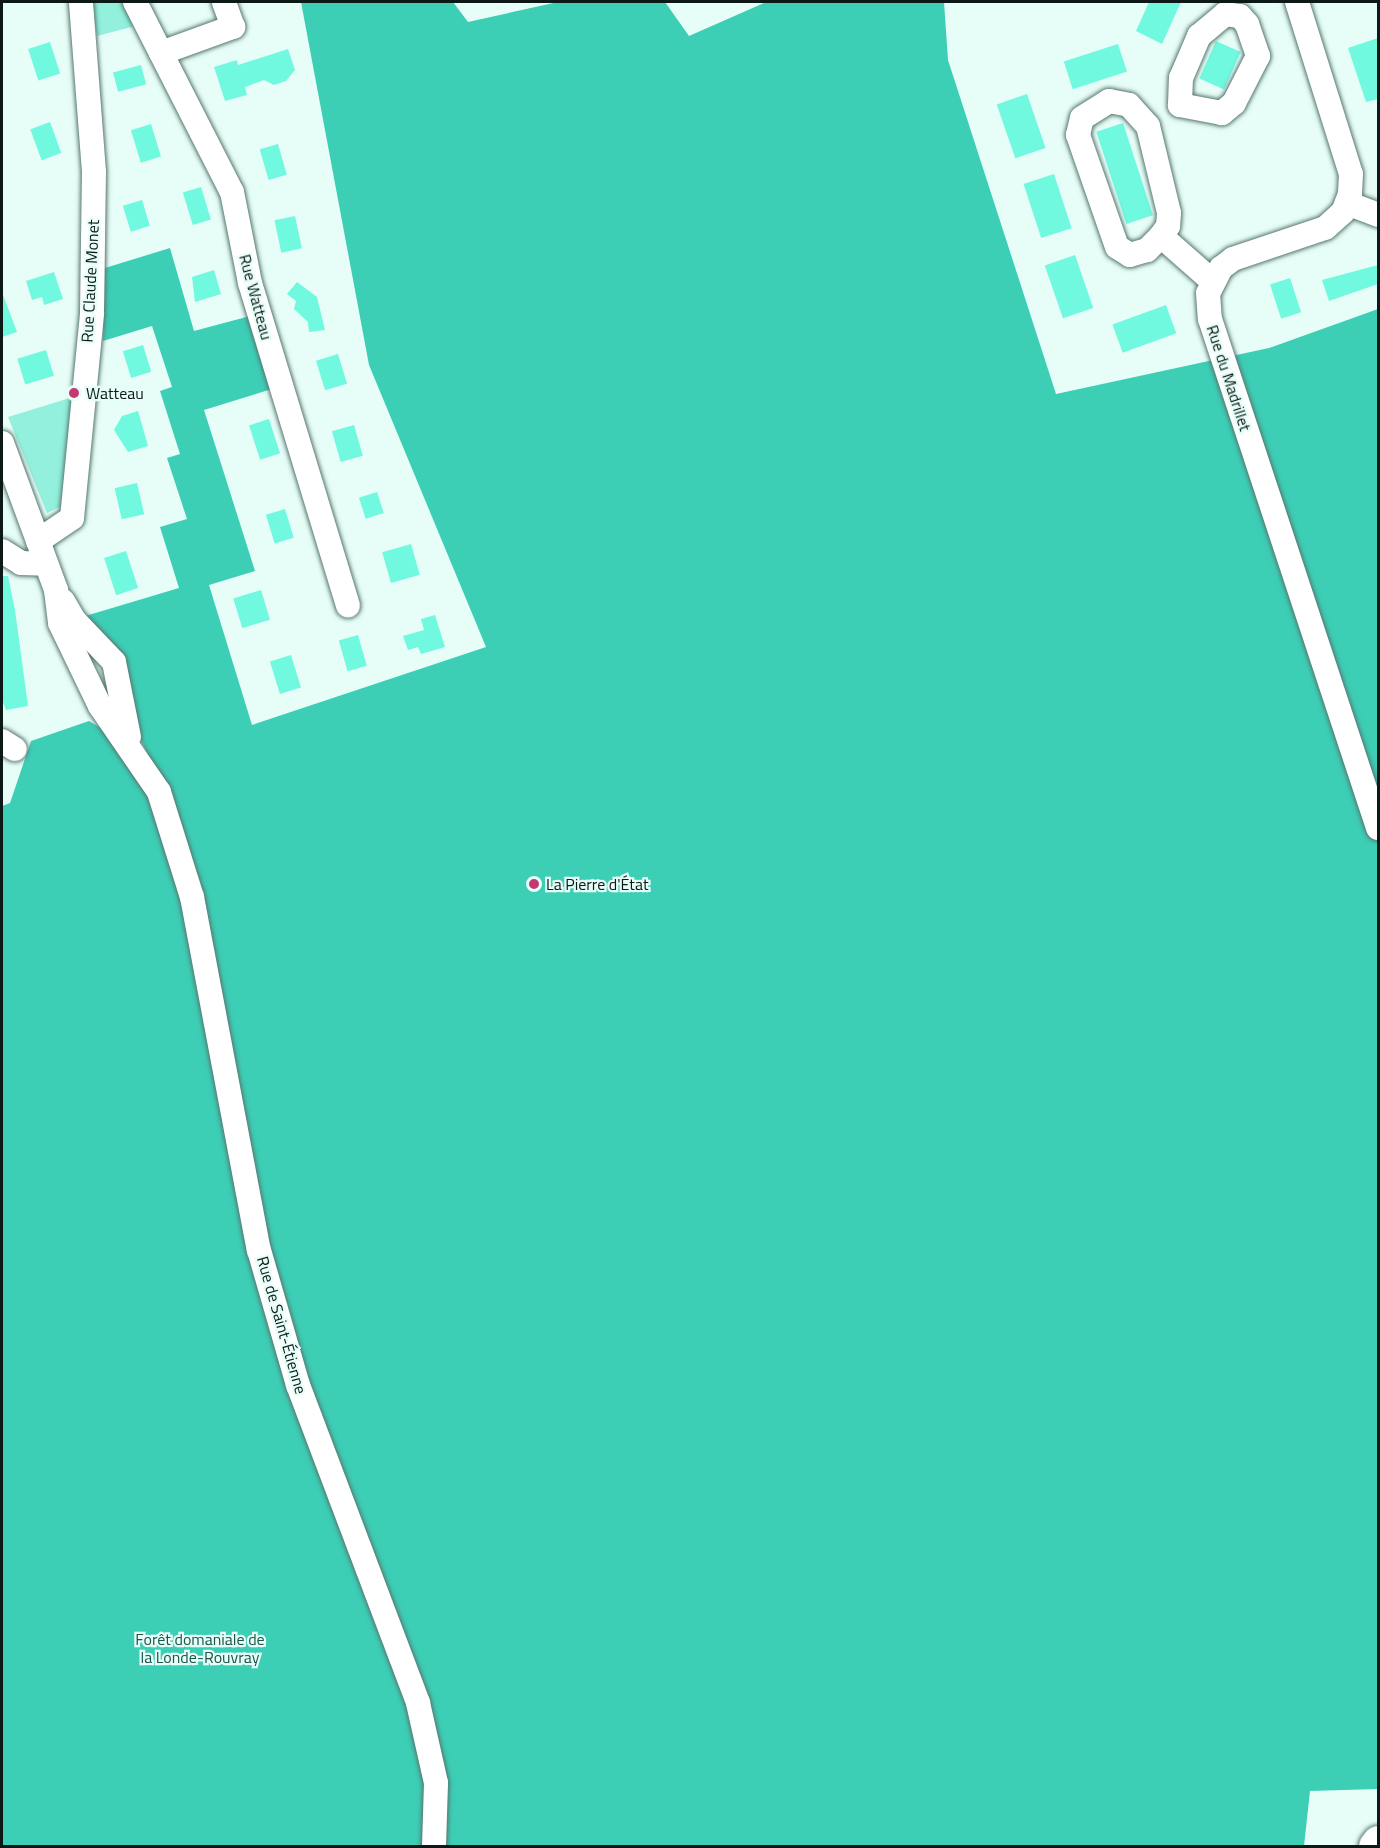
<!DOCTYPE html>
<html>
<head>
<meta charset="utf-8">
<style>
	body { margin:0 }
	#map { position:relative; width:1380px; height:1848px; overflow:hidden; background:#e7fdf8; font-family:"Titillium Web",sans-serif }
	div>[style] { position:absolute }
	.green>* { inset:0; background:#92f0dc }
	.forest>* { inset:0; background:#3dceb6 }
	.building>* { inset:0; background:#70f9df; transform-origin:0 0 }
	.roads { filter:drop-shadow(0 0 2px #55776f) drop-shadow(0 0 2px #55776f) }
	.minor>* { height:24px; margin:-12px; padding:0 12px; transform-origin:12px; border-radius:12px; background:#fff }
	.highway>* { height:33px; margin:-16.5px; padding:0 16.5px; transform-origin:16.5px; border-radius:16.5px; background:#fff }
	.dots>* { width:16px; height:16px; translate:-50% -50%; box-sizing:border-box; border:3px solid #e7fdf8; border-radius:50% }
	span { translate:-50% -50%; white-space:nowrap; text-align:center; line-height:1.15; -webkit-text-stroke:4.5px #e7fdf8; paint-order:stroke }
	.street-label { font-size:16px; color:#0c1916 }
	.poi-label { font-size:16px; color:#0c1916 }
	.left { translate:0 -50%; text-align:left }
	.park-label { font-size:16px; color:#1b554a }
	.frame { position:absolute; inset:0; border:3px solid #0c1916; pointer-events:none }
</style>
</head>
<body>
<div id="map">
	<div class="green">
		<div style="clip-path:polygon(92px 2px,127px 2px,139px 25px,97px 36px)"></div>
		<div style="clip-path:polygon(73px 397px,62px 506px,47px 513px,8px 417px)"></div>
	</div>
	<div class="forest">
		<div style="clip-path:polygon(301px 2px,453px 2px,468px 22px,558px 2px,665px 2px,689px 36px,766px 2px,944px 2px,948px 60px,1056px 394px,1269px 348px,1378px 309px,1378px 1789px,1310px 1791px,1304px 1846px,2px 1846px,2px 806px,10px 803px,31px 741px,89px 721px,149px 757px,82px 617px,179px 588px,160px 527px,187px 519px,167px 458px,180px 454px,160px 391px,172px 387px,152px 326px,103px 341px,105px 268px,170px 248px,194px 331px,254px 315px,275px 388px,204px 410px,255px 571px,209px 585px,252px 725px,486px 647px,369px 365px)"></div>
	</div>
	<div class="building">
		<div style="clip-path:polygon(1149px 2px,1181px 2px,1162px 44px,1136px 31px)"></div>
		<div style="clip-path:polygon(1378px 38px,1378px 99px,1366px 102px,1348px 48px)"></div>
		<div style="left:1216px;top:41px;width:27px;height:41px;rotate:24deg"></div>
		<div style="left:50px;top:42px;width:33px;height:23px;rotate:72deg"></div>
		<div style="left:1118px;top:44px;width:29px;height:57px;rotate:72deg"></div>
		<div style="clip-path:polygon(288px 49px,295px 70px,286px 81px,274px 85px,264px 80px,245px 87px,247px 95px,225px 101px,214px 67px,237px 60px,238px 65px)"></div>
		<div style="left:141px;top:65px;width:20px;height:29px;rotate:75deg"></div>
		<div style="left:1027px;top:94px;width:57px;height:32px;rotate:71deg"></div>
		<div style="left:50px;top:122px;width:33px;height:21px;rotate:70deg"></div>
		<div style="left:1123px;top:123px;width:97px;height:28px;rotate:72deg"></div>
		<div style="left:151px;top:124px;width:34px;height:21px;rotate:73deg"></div>
		<div style="left:278px;top:144px;width:32px;height:19px;rotate:74deg"></div>
		<div style="left:1054px;top:174px;width:57px;height:32px;rotate:72deg"></div>
		<div style="left:201px;top:187px;width:34px;height:19px;rotate:73deg"></div>
		<div style="left:142px;top:200px;width:27px;height:20px;rotate:73deg"></div>
		<div style="left:295px;top:216px;width:33px;height:21px;rotate:78deg"></div>
		<div style="left:1075px;top:255px;width:56px;height:32px;rotate:71deg"></div>
		<div style="clip-path:polygon(1378px 265px,1378px 284px,1329px 301px,1322px 280px)"></div>
		<div style="clip-path:polygon(214px 270px,221px 294px,195px 302px,192px 277px)"></div>
		<div style="clip-path:polygon(54px 272px,63px 299px,44px 305px,42px 297px,32px 300px,26px 281px)"></div>
		<div style="left:1290px;top:278px;width:36px;height:21px;rotate:72deg"></div>
		<div style="clip-path:polygon(297px 282px,317px 297px,325px 330px,309px 332px,308px 322px,294px 309px,296px 301px,287px 294px)"></div>
		<div style="clip-path:polygon(2px 292px,17px 332px,2px 337px)"></div>
		<div style="left:1166px;top:305px;width:30px;height:57px;rotate:70deg"></div>
		<div style="left:143px;top:345px;width:28px;height:21px;rotate:73deg"></div>
		<div style="left:46px;top:350px;width:27px;height:30px;rotate:73deg"></div>
		<div style="left:338px;top:354px;width:31px;height:23px;rotate:73deg"></div>
		<div style="clip-path:polygon(138px 411px,148px 446px,128px 452px,114px 430px,122px 416px)"></div>
		<div style="left:269px;top:419px;width:36px;height:21px;rotate:72deg"></div>
		<div style="left:354px;top:425px;width:32px;height:23px;rotate:74deg"></div>
		<div style="left:137px;top:483px;width:32px;height:23px;rotate:77deg"></div>
		<div style="left:377px;top:492px;width:22px;height:19px;rotate:72deg"></div>
		<div style="left:285px;top:509px;width:30px;height:20px;rotate:73deg"></div>
		<div style="left:411px;top:544px;width:32px;height:30px;rotate:74deg"></div>
		<div style="left:126px;top:551px;width:39px;height:23px;rotate:72deg"></div>
		<div style="clip-path:polygon(2px 576px,8px 576px,15px 610px,28px 706px,6px 710px,2px 700px)"></div>
		<div style="left:261px;top:590px;width:31px;height:29px;rotate:73deg"></div>
		<div style="clip-path:polygon(435px 615px,445px 647px,421px 654px,418px 647px,408px 650px,403px 636px,424px 630px,421px 619px)"></div>
		<div style="left:358px;top:635px;width:32px;height:20px;rotate:74deg"></div>
		<div style="left:291px;top:655px;width:34px;height:22px;rotate:73deg"></div>
	</div>
	<div class="roads">
		<div class="minor">
			<div style="left:135px;top:2px;width:213px;rotate:63deg"></div>
			<div style="left:232px;top:192px;width:93px;rotate:78.8deg"></div>
			<div style="left:250px;top:283px;width:337px;rotate:73.1deg"></div>
			<div style="left:1297px;top:2px;width:180px;rotate:72.6deg"></div>
			<div style="left:1351px;top:174px;width:20px;rotate:93deg"></div>
			<div style="left:1350px;top:194px;width:19px;rotate:111deg"></div>
			<div style="left:1343px;top:212px;width:24px;rotate:138deg"></div>
			<div style="left:1325px;top:228px;width:97px;rotate:161.4deg"></div>
			<div style="left:1233px;top:259px;width:15px;rotate:143deg"></div>
			<div style="left:1221px;top:268px;width:28px;rotate:117deg"></div>
			<div style="left:1208px;top:293px;width:26px;rotate:86deg"></div>
			<div style="left:1210px;top:319px;width:536px;rotate:71.73deg"></div>
			<div style="left:1225px;top:14px;width:15px;rotate:8deg"></div>
			<div style="left:1240px;top:16px;width:11px;rotate:49deg"></div>
			<div style="left:1247px;top:24px;width:34px;rotate:71deg"></div>
			<div style="left:1258px;top:56px;width:53px;rotate:117.1deg"></div>
			<div style="left:1234px;top:103px;width:16px;rotate:140deg"></div>
			<div style="left:1222px;top:113px;width:43px;rotate:-169.2deg"></div>
			<div style="left:1180px;top:105px;width:27px;rotate:-88deg"></div>
			<div style="left:1181px;top:78px;width:46px;rotate:-66.8deg"></div>
			<div style="left:1199px;top:36px;width:34px;rotate:-40deg"></div>
			<div style="left:161px;top:53px;width:77px;rotate:-19.9deg"></div>
			<div style="left:233px;top:27px;width:27px;rotate:-110deg"></div>
			<div style="left:1109px;top:101px;width:20px;rotate:11deg"></div>
			<div style="left:1129px;top:105px;width:28px;rotate:48deg"></div>
			<div style="left:1148px;top:126px;width:89px;rotate:76.4deg"></div>
			<div style="left:1169px;top:213px;width:13px;rotate:94deg"></div>
			<div style="left:1168px;top:226px;width:12px;rotate:125deg"></div>
			<div style="left:1161px;top:236px;width:20px;rotate:135deg"></div>
			<div style="left:1147px;top:250px;width:18px;rotate:164deg"></div>
			<div style="left:1130px;top:255px;width:15px;rotate:-148deg"></div>
			<div style="left:1117px;top:247px;width:119px;rotate:-109.2deg"></div>
			<div style="left:1078px;top:135px;width:17px;rotate:-77deg"></div>
			<div style="left:1082px;top:118px;width:32px;rotate:-32deg"></div>
			<div style="left:1347px;top:203px;width:33px;rotate:21deg"></div>
			<div style="left:1161px;top:236px;width:67px;rotate:41.3deg"></div>
			<div style="left:2px;top:443px;width:157px;rotate:69.8deg"></div>
			<div style="left:56px;top:590px;width:33px;rotate:83deg"></div>
			<div style="left:60px;top:623px;width:92px;rotate:64.3deg"></div>
			<div style="left:100px;top:706px;width:104px;rotate:55.5deg"></div>
			<div style="left:159px;top:792px;width:110px;rotate:72.6deg"></div>
			<div style="left:192px;top:897px;width:359px;rotate:79.3deg"></div>
			<div style="left:259px;top:1250px;width:141px;rotate:73.9deg"></div>
			<div style="left:298px;top:1385px;width:340px;rotate:69.3deg"></div>
			<div style="left:418px;top:1703px;width:82px;rotate:77.3deg"></div>
			<div style="left:436px;top:1783px;width:63px;rotate:91.8deg"></div>
			<div style="left:38px;top:541px;width:41px;rotate:-34.1deg"></div>
			<div style="left:72px;top:518px;width:206px;rotate:-84.4deg"></div>
			<div style="left:92px;top:313px;width:141px;rotate:-89.2deg"></div>
			<div style="left:94px;top:172px;width:170px;rotate:-94.4deg"></div>
			<div style="left:2px;top:551px;width:22px;rotate:32deg"></div>
			<div style="left:21px;top:563px;width:25px;rotate:2deg"></div>
			<div style="left:63px;top:601px;width:22px;rotate:60deg"></div>
			<div style="left:74px;top:620px;width:58px;rotate:46.4deg"></div>
			<div style="left:114px;top:662px;width:76px;rotate:78.7deg"></div>
			<div style="left:2px;top:741px;width:15px;rotate:32deg"></div>
		</div>
		<div class="highway">
			<div style="left:1375px;top:1846px;width:5px;rotate:-53deg"></div>
		</div>
	</div>
	<div class="dots">
		<div style="left:74px;top:393px;background:#c33973"></div>
		<div style="left:534px;top:884px;background:#c33973"></div>
	</div>
	<div class="street-label">
		<span style="left:90px;top:281px;rotate:-87deg">Rue Claude Monet</span>
		<span style="left:256px;top:297px;rotate:75deg">Rue Watteau</span>
		<span style="left:1229px;top:378px;rotate:72deg">Rue du Madrillet</span>
		<span style="left:282px;top:1325px;rotate:74deg">Rue de Saint-Étienne</span>
	</div>
	<div class="poi-label">
		<span class="left" style="left:86px;top:393px">Watteau</span>
		<span class="left" style="left:546px;top:884px">La Pierre d'État</span>
	</div>
	<div class="park-label">
		<span style="left:200px;top:1648px">Forêt domaniale de<br>la Londe-Rouvray</span>
	</div>
	<div class="frame"></div>
</div>
</body>
</html>
